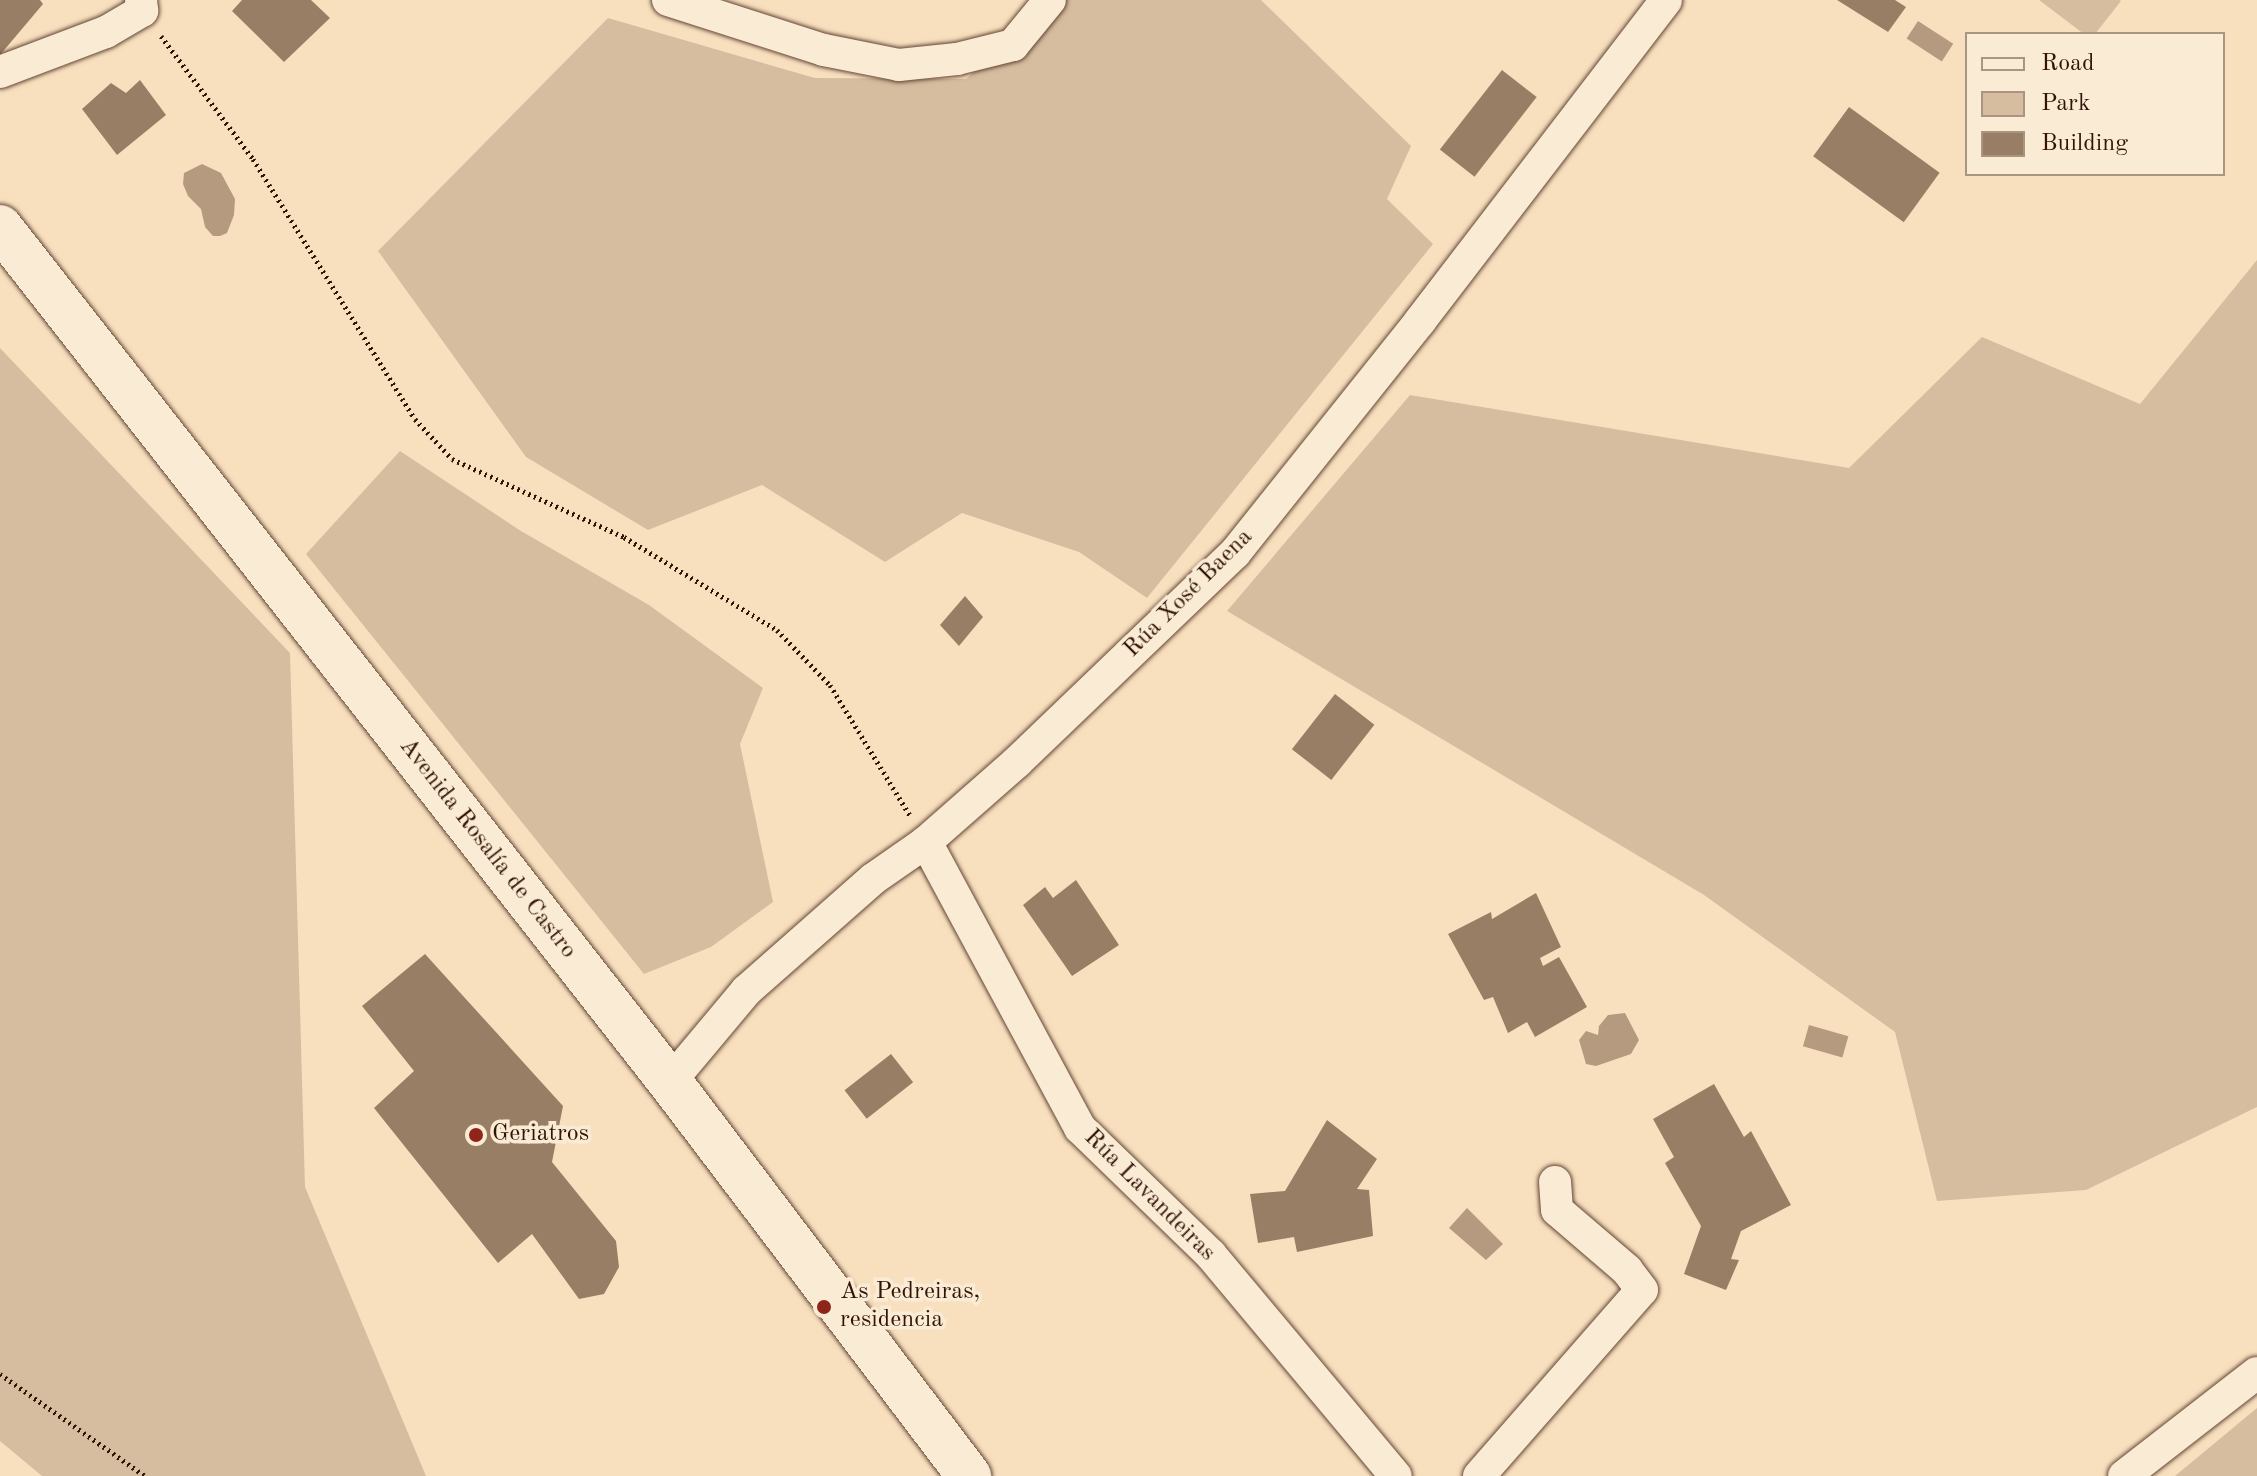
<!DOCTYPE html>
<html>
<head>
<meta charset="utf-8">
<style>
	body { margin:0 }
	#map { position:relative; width:2257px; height:1476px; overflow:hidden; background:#f8e0bf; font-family:"Old Standard TT",serif }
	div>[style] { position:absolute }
	.green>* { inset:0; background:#d6bda0 }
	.water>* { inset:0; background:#b59a80; transform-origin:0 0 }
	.building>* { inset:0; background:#997e66; transform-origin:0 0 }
	.path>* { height:5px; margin-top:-2.5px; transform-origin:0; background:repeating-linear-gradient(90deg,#321306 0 2px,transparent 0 6px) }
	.roads { filter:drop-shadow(0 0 2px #644634) drop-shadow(0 0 2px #644634) }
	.street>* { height:32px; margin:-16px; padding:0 16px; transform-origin:16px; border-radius:16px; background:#faebd5 }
	.secondary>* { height:44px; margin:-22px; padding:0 22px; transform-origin:22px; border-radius:22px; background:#faebd5 }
	.dots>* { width:22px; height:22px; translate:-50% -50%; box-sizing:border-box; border:4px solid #faebd5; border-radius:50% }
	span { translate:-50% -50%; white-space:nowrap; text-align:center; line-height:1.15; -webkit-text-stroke:7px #faebd5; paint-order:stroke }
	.street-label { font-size:24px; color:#321306 }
	.poi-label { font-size:24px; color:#321306 }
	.left { translate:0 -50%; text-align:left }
	.legend { position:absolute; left:1965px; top:32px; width:260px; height:144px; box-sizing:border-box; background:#faebd5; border:2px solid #aa9582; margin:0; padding:10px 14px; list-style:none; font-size:24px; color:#321306 }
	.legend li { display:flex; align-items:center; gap:16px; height:40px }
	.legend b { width:40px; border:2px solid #aa9582 }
</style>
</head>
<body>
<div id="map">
	<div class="green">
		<div style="clip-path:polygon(1055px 0,1261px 0,1411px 146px,1387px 199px,1433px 244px,1147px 598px,1079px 552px,962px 513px,885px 562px,762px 485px,648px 530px,526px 457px,378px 251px,608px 18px,815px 78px,966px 79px)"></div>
		<div style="clip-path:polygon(2039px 0,2119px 0,2121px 1px,2095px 34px,2084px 34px)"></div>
		<div style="clip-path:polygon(2257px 260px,2257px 1107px,2086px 1190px,1937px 1201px,1895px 1032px,1704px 895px,1227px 611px,1410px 395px,1849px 468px,1982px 337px,2140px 404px)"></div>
		<div style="clip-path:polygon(0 348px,290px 653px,305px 1187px,426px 1476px,42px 1476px,0 1441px)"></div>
		<div style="clip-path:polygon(400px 451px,521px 531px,649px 605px,763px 688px,740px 744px,773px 902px,711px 947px,644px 974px,306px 554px)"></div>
		<div style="clip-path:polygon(2257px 1408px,2257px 1476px,2175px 1476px)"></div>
	</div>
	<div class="water">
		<div style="left:1918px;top:21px;width:42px;height:21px;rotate:33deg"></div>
		<div style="clip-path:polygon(202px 164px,221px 173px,235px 199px,234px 215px,227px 233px,220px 236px,213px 236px,205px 227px,201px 209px,188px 196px,183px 184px,184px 173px)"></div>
		<div style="clip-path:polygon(1625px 1013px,1639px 1040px,1631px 1054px,1596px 1066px,1586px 1064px,1579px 1040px,1586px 1031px,1598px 1035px,1599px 1026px,1608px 1015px)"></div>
		<div style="left:1809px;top:1025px;width:41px;height:22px;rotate:16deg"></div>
		<div style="clip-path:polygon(1467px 1208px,1503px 1244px,1486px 1260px,1449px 1228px)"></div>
	</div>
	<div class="building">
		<div style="clip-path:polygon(0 0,40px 0,43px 4px,0 55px)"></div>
		<div style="clip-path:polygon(242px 0,311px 0,330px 18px,284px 62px,232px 11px)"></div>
		<div style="clip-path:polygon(1837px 0,1895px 0,1906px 7px,1888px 32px)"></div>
		<div style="left:1502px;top:70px;width:44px;height:101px;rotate:38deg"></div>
		<div style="clip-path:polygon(140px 80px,166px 115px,117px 155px,82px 109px,111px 83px,126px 93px)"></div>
		<div style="left:1849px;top:107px;width:112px;height:61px;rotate:36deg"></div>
		<div style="clip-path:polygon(965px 596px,983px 617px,959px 646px,940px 625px)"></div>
		<div style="left:1335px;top:694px;width:50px;height:70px;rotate:38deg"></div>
		<div style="clip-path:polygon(1076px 880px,1119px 945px,1072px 976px,1023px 905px,1045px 887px,1053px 898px)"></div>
		<div style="clip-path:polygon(1536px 893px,1561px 947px,1540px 958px,1543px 966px,1559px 957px,1587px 1007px,1535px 1037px,1527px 1022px,1508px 1033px,1493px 997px,1484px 1000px,1448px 934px,1491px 912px,1492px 919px)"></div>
		<div style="clip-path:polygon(425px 954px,563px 1106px,552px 1162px,616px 1241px,619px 1267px,604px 1294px,579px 1299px,532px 1234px,498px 1263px,374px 1108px,414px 1071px,362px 1006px)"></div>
		<div style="left:891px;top:1054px;width:36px;height:59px;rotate:52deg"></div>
		<div style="clip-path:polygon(1714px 1084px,1744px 1137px,1751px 1131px,1791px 1205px,1741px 1231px,1731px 1259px,1739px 1260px,1726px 1290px,1684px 1274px,1701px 1226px,1665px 1163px,1674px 1157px,1653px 1119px)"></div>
		<div style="clip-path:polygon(1327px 1120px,1377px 1159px,1357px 1189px,1369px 1190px,1373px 1236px,1297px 1252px,1294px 1237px,1258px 1243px,1250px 1194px,1285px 1191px)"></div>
	</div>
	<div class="path">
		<div style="left:161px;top:36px;width:154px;rotate:53.2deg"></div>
		<div style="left:253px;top:159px;width:306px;rotate:58.1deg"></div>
		<div style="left:415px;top:419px;width:54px;rotate:47.2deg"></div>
		<div style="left:452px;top:459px;width:189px;rotate:24.4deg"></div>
		<div style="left:624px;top:537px;width:179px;rotate:31.3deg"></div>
		<div style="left:777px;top:630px;width:76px;rotate:46.1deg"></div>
		<div style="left:830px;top:685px;width:155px;rotate:58.5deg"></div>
		<div style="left:0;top:1374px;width:177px;rotate:35.1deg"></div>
	</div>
	<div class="roads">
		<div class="street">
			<div style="left:668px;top:0;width:164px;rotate:17.8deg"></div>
			<div style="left:824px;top:50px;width:76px;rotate:11.3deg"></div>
			<div style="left:899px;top:65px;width:58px;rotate:-5.9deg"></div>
			<div style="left:957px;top:59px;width:58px;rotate:-14deg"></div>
			<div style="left:1013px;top:45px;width:58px;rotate:-50.6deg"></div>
			<div style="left:0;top:72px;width:113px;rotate:-20.7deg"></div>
			<div style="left:106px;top:32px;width:42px;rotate:-30.3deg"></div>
			<div style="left:142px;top:11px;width:11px;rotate:-95deg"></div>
			<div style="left:926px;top:842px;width:325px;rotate:61.7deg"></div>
			<div style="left:1080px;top:1128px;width:182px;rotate:44.1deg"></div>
			<div style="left:1211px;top:1255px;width:288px;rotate:50.1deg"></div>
			<div style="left:670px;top:1082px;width:119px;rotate:-50.1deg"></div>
			<div style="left:746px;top:991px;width:169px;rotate:-41.4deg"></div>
			<div style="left:873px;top:879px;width:65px;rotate:-34.9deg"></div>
			<div style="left:926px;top:842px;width:121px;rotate:-41.3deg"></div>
			<div style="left:1017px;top:762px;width:302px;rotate:-43.8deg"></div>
			<div style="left:1235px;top:553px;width:297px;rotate:-51.4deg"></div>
			<div style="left:1420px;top:321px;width:404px;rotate:-52.5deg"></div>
			<div style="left:1479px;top:1476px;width:247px;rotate:-48.8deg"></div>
			<div style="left:1642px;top:1290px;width:25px;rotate:-127deg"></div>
			<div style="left:1627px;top:1270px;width:92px;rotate:-139.4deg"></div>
			<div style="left:1557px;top:1210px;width:28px;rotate:-94deg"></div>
			<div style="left:2124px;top:1476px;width:168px;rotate:-37.8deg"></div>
		</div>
		<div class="secondary">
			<div style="left:0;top:227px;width:1086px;rotate:51.92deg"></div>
			<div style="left:670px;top:1082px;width:495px;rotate:52.8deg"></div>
		</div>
	</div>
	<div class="dots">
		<div style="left:476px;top:1135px;background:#8f2418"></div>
		<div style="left:824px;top:1307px;background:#8f2418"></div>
	</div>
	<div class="street-label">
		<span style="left:1189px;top:594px;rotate:-45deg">Rúa Xosé Baena</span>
		<span style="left:487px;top:849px;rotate:52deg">Avenida Rosalía de Castro</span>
		<span style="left:1149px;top:1196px;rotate:45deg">Rúa Lavandeiras</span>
	</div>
	<div class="poi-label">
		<span class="left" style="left:492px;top:1135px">Geriatros</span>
		<span class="left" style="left:840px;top:1307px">As Pedreiras,<br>residencia</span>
	</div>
	<ul class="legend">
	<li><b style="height:10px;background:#faebd5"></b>Road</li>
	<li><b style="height:22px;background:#d6bda0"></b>Park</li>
	<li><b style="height:22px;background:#997e66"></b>Building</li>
	</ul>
</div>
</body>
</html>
